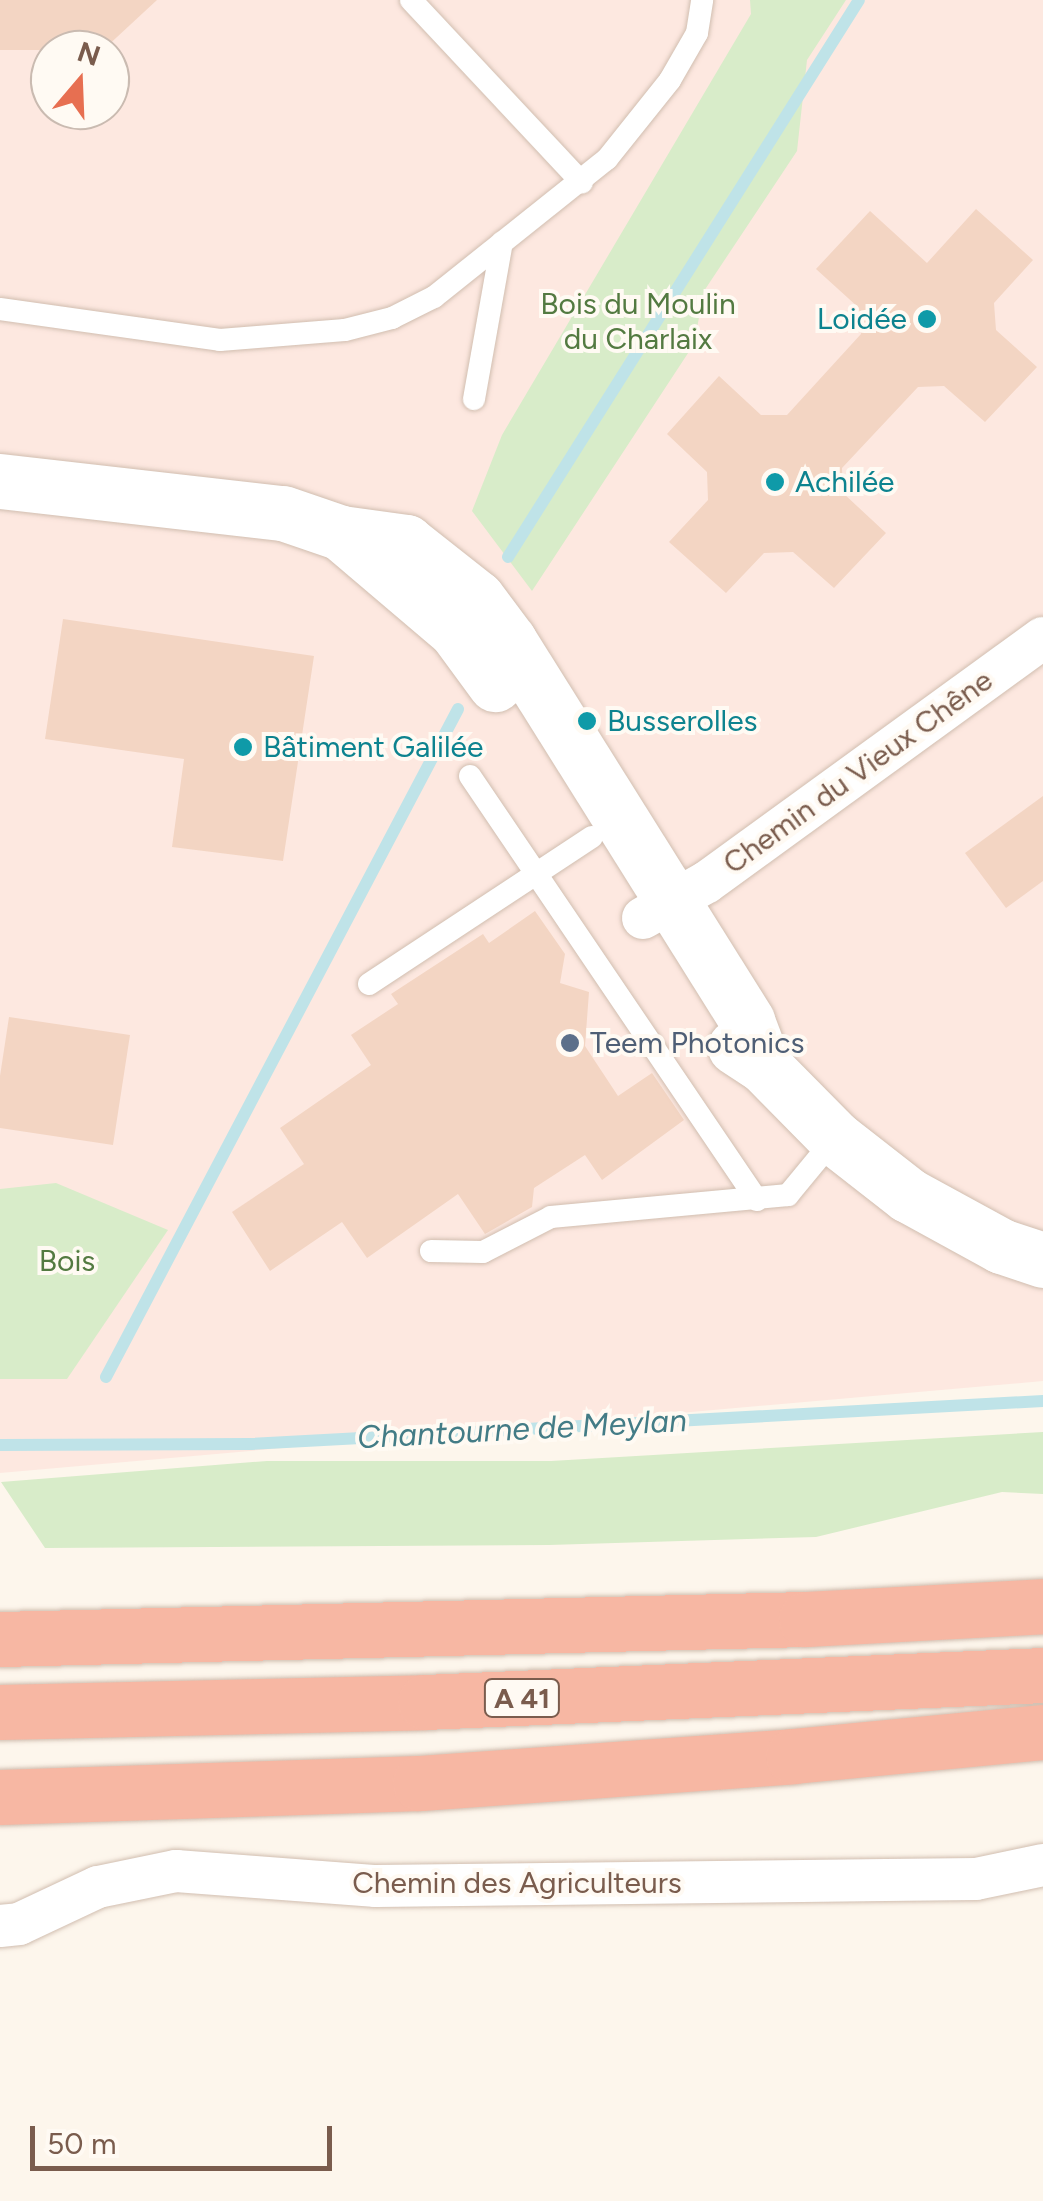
<!DOCTYPE html>
<html>
<head>
<meta charset="utf-8">
<style>
	body { margin:0 }
	#map { position:relative; width:1043px; height:2201px; overflow:hidden; background:#fdf6ec; font-family:Figtree,sans-serif }
	div>[style] { position:absolute }
	.commercial>* { inset:0; background:#fde8e0 }
	.green>* { inset:0; background:#d8ecc9 }
	.stream>* { height:12px; margin:-6px; padding:0 6px; transform-origin:6px; border-radius:6px; background:#bfe3e8 }
	.building>* { inset:0; background:#f3d5c3 }
	.roads { filter:drop-shadow(0 0 2px #d1beb0) drop-shadow(0 0 2px #d1beb0) }
	.lane>* { height:22px; margin:-11px; padding:0 11px; transform-origin:11px; border-radius:11px; background:#fff }
	.street>* { height:42px; margin:-21px; padding:0 21px; transform-origin:21px; border-radius:21px; background:#fff }
	.secondary>* { height:55px; margin:-27.5px; padding:0 27.5px; transform-origin:27.5px; border-radius:27.5px; background:#fff }
	.highway>* { height:55px; margin:-27.5px; padding:0 27.5px; transform-origin:27.5px; border-radius:27.5px; background:#f7b7a3 }
	.dots>* { width:28px; height:28px; translate:-50% -50%; box-sizing:border-box; border:5px solid #fffaf3; border-radius:50% }
	span { translate:-50% -50%; white-space:nowrap; text-align:center; line-height:1.15; -webkit-text-stroke:8px #fffaf3; paint-order:stroke }
	.shield-label span { padding:2px 8px; background:#fffaf3; border:2px solid; border-radius:8px; -webkit-text-stroke-width:0 }
	.shield-label { font-size:28px; color:#7a5c4d; font-weight:700 }
	.park-label { font-size:30px; color:#537a41 }
	.culture-label { font-size:30px; color:#0d838f }
	.right { translate:-100% -50%; text-align:right }
	.left { translate:0 -50%; text-align:left }
	.street-label { font-size:30px; color:#7a5c4d }
	.service-label { font-size:30px; color:#4e5e75 }
	.water-label { font-size:32px; color:#437c86; font-style:italic }
	.north { position:absolute; left:30px; top:30px; width:100px; height:100px; box-sizing:border-box; background:#fffaf3; border:2px solid #cabbb1; border-radius:50%; rotate:19deg; font-size:28px; font-weight:700; line-height:40px; text-align:center; color:#7a5c4d }
	.north::after { content:''; display:block; margin:auto; width:35px; height:45px; background:#e76f51; clip-path:polygon(50% 0,100% 100%,50% 72%,0 100%) }
	.scale { position:absolute; left:30px; top:2126px; width:302px; height:45px; box-sizing:border-box; border:5px solid #7a5c4d; border-top:0; padding-left:12px; font-size:30px; line-height:35px; white-space:nowrap; color:#7a5c4d; -webkit-text-stroke:8px #fffaf3; paint-order:stroke }
</style>
</head>
<body>
<div id="map">
	<div class="commercial">
		<div style="clip-path:polygon(evenodd,0 0,1043px 0,1043px 1381px,0 1473px,0 0,50px 50px,110px 50px,110px 110px,50px 110px,50px 50px)"></div>
	</div>
	<div class="green">
		<div style="clip-path:polygon(750px 0,846px 0,807px 60px,797px 151px,704px 291px,694px 344px,532px 591px,472px 511px,502px 435px,751px 14px)"></div>
		<div style="clip-path:polygon(56px 1183px,168px 1230px,67px 1379px,0 1379px,0 1189px)"></div>
		<div style="clip-path:polygon(1043px 1432px,1043px 1494px,1002px 1492px,816px 1537px,549px 1545px,45px 1548px,1px 1482px,267px 1461px,551px 1461px)"></div>
	</div>
	<div class="stream">
		<div style="left:508px;top:557px;width:658px;rotate:-57.78deg"></div>
		<div style="left:106px;top:1377px;width:755px;rotate:-62.21deg"></div>
		<div style="left:0;top:1445px;width:251px;rotate:-0.2deg"></div>
		<div style="left:251px;top:1444px;width:793px;rotate:-3.11deg"></div>
	</div>
	<div class="building">
		<div style="clip-path:polygon(0 0,157px 0,103px 50px,0 50px)"></div>
		<div style="clip-path:polygon(976px 209px,1033px 260px,994px 303px,996px 330px,1037px 367px,985px 422px,944px 386px,918px 387px,842px 468px,843px 493px,886px 533px,834px 588px,793px 552px,764px 553px,726px 593px,669px 542px,708px 500px,707px 472px,667px 434px,719px 376px,761px 415px,787px 415px,861px 334px,859px 308px,816px 269px,870px 211px,927px 263px)"></div>
		<div style="clip-path:polygon(63px 619px,314px 656px,283px 861px,172px 847px,184px 759px,45px 739px)"></div>
		<div style="clip-path:polygon(1043px 796px,1043px 881px,1006px 908px,965px 853px)"></div>
		<div style="clip-path:polygon(535px 911px,565px 954px,560px 983px,589px 992px,585px 1046px,618px 1096px,652px 1073px,684px 1120px,602px 1180px,585px 1155px,534px 1188px,532px 1207px,485px 1234px,458px 1194px,367px 1258px,342px 1222px,270px 1271px,232px 1212px,304px 1164px,280px 1128px,371px 1065px,351px 1035px,398px 1004px,391px 994px,483px 934px,489px 943px)"></div>
		<div style="clip-path:polygon(9px 1017px,130px 1035px,113px 1145px,0 1128px,0 1076px)"></div>
	</div>
	<div class="roads">
		<div class="lane">
			<div style="left:411px;top:0;width:250px;rotate:46.9deg"></div>
			<div style="left:0;top:309px;width:222px;rotate:8deg"></div>
			<div style="left:220px;top:340px;width:125px;rotate:-4.6deg"></div>
			<div style="left:345px;top:330px;width:49px;rotate:-14.3deg"></div>
			<div style="left:392px;top:318px;width:47px;rotate:-26.6deg"></div>
			<div style="left:434px;top:297px;width:221px;rotate:-38.6deg"></div>
			<div style="left:607px;top:159px;width:101px;rotate:-51.4deg"></div>
			<div style="left:670px;top:80px;width:54px;rotate:-60.1deg"></div>
			<div style="left:697px;top:33px;width:33px;rotate:-81deg"></div>
			<div style="left:474px;top:399px;width:159px;rotate:-79.9deg"></div>
			<div style="left:470px;top:776px;width:512px;rotate:55.91deg"></div>
			<div style="left:369px;top:984px;width:267px;rotate:-33.4deg"></div>
			<div style="left:431px;top:1251px;width:52px;rotate:1.1deg"></div>
			<div style="left:483px;top:1252px;width:76px;rotate:-27.2deg"></div>
			<div style="left:551px;top:1217px;width:238px;rotate:-5.3deg"></div>
			<div style="left:788px;top:1195px;width:74px;rotate:-50.5deg"></div>
		</div>
		<div class="street">
			<div style="left:643px;top:918px;width:73px;rotate:-29.4deg"></div>
			<div style="left:707px;top:882px;width:415px;rotate:-36deg"></div>
			<div style="left:0;top:1926px;width:19px;rotate:-6deg"></div>
			<div style="left:19px;top:1924px;width:87px;rotate:-25.1deg"></div>
			<div style="left:98px;top:1887px;width:80px;rotate:-11.6deg"></div>
			<div style="left:176px;top:1871px;width:201px;rotate:4.3deg"></div>
			<div style="left:376px;top:1886px;width:600px;rotate:-0.67deg"></div>
			<div style="left:976px;top:1879px;width:68px;rotate:-11.8deg"></div>
		</div>
		<div class="secondary">
			<div style="left:0;top:481px;width:285px;rotate:6.5deg"></div>
			<div style="left:283px;top:513px;width:61px;rotate:19deg"></div>
			<div style="left:341px;top:533px;width:66px;rotate:7.9deg"></div>
			<div style="left:406px;top:542px;width:90px;rotate:38.3deg"></div>
			<div style="left:477px;top:598px;width:54px;rotate:53.3deg"></div>
			<div style="left:509px;top:641px;width:448px;rotate:57.9deg"></div>
			<div style="left:747px;top:1021px;width:48px;rotate:69.3deg"></div>
			<div style="left:341px;top:533px;width:151px;rotate:40.4deg"></div>
			<div style="left:456px;top:631px;width:66px;rotate:53.7deg"></div>
			<div style="left:735px;top:1047px;width:35px;rotate:33deg"></div>
			<div style="left:764px;top:1066px;width:101px;rotate:45.4deg"></div>
			<div style="left:835px;top:1138px;width:93px;rotate:38deg"></div>
			<div style="left:908px;top:1195px;width:106px;rotate:28.7deg"></div>
			<div style="left:1001px;top:1246px;width:44px;rotate:18.4deg"></div>
		</div>
		<div class="highway">
			<div style="left:0;top:1639px;width:806px;rotate:-1.42deg"></div>
			<div style="left:806px;top:1619px;width:237px;rotate:-3.1deg"></div>
			<div style="left:0;top:1712px;width:425px;rotate:-1.3deg"></div>
			<div style="left:425px;top:1702px;width:619px;rotate:-2.5deg"></div>
			<div style="left:0;top:1797px;width:420px;rotate:-1.9deg"></div>
			<div style="left:420px;top:1783px;width:374px;rotate:-4.1deg"></div>
			<div style="left:793px;top:1756px;width:251px;rotate:-5.5deg"></div>
		</div>
	</div>
	<div class="dots">
		<div style="left:927px;top:319px;background:#0f9aa8"></div>
		<div style="left:775px;top:482px;background:#0f9aa8"></div>
		<div style="left:587px;top:721px;background:#0f9aa8"></div>
		<div style="left:243px;top:747px;background:#0f9aa8"></div>
		<div style="left:570px;top:1043px;background:#5c6f8a"></div>
	</div>
	<div class="shield-label">
		<span style="left:522px;top:1698px">A 41</span>
	</div>
	<div class="park-label">
		<span style="left:638px;top:321px">Bois du Moulin<br>du Charlaix</span>
		<span style="left:67px;top:1261px">Bois</span>
	</div>
	<div class="culture-label">
		<span class="right" style="left:907px;top:319px">Loidée</span>
		<span class="left" style="left:795px;top:482px">Achilée</span>
		<span class="left" style="left:607px;top:721px">Busserolles</span>
		<span class="left" style="left:263px;top:747px">Bâtiment Galilée</span>
	</div>
	<div class="street-label">
		<span style="left:858px;top:772px;rotate:-36deg">Chemin du Vieux Chêne</span>
		<span style="left:517px;top:1883px">Chemin des Agriculteurs</span>
	</div>
	<div class="service-label">
		<span class="left" style="left:590px;top:1043px">Teem Photonics</span>
	</div>
	<div class="water-label">
		<span style="left:522px;top:1429px;rotate:-3deg">Chantourne de Meylan</span>
	</div>
	<div class="north">N</div>
	<div class="scale">50 m</div>
</div>
</body>
</html>
